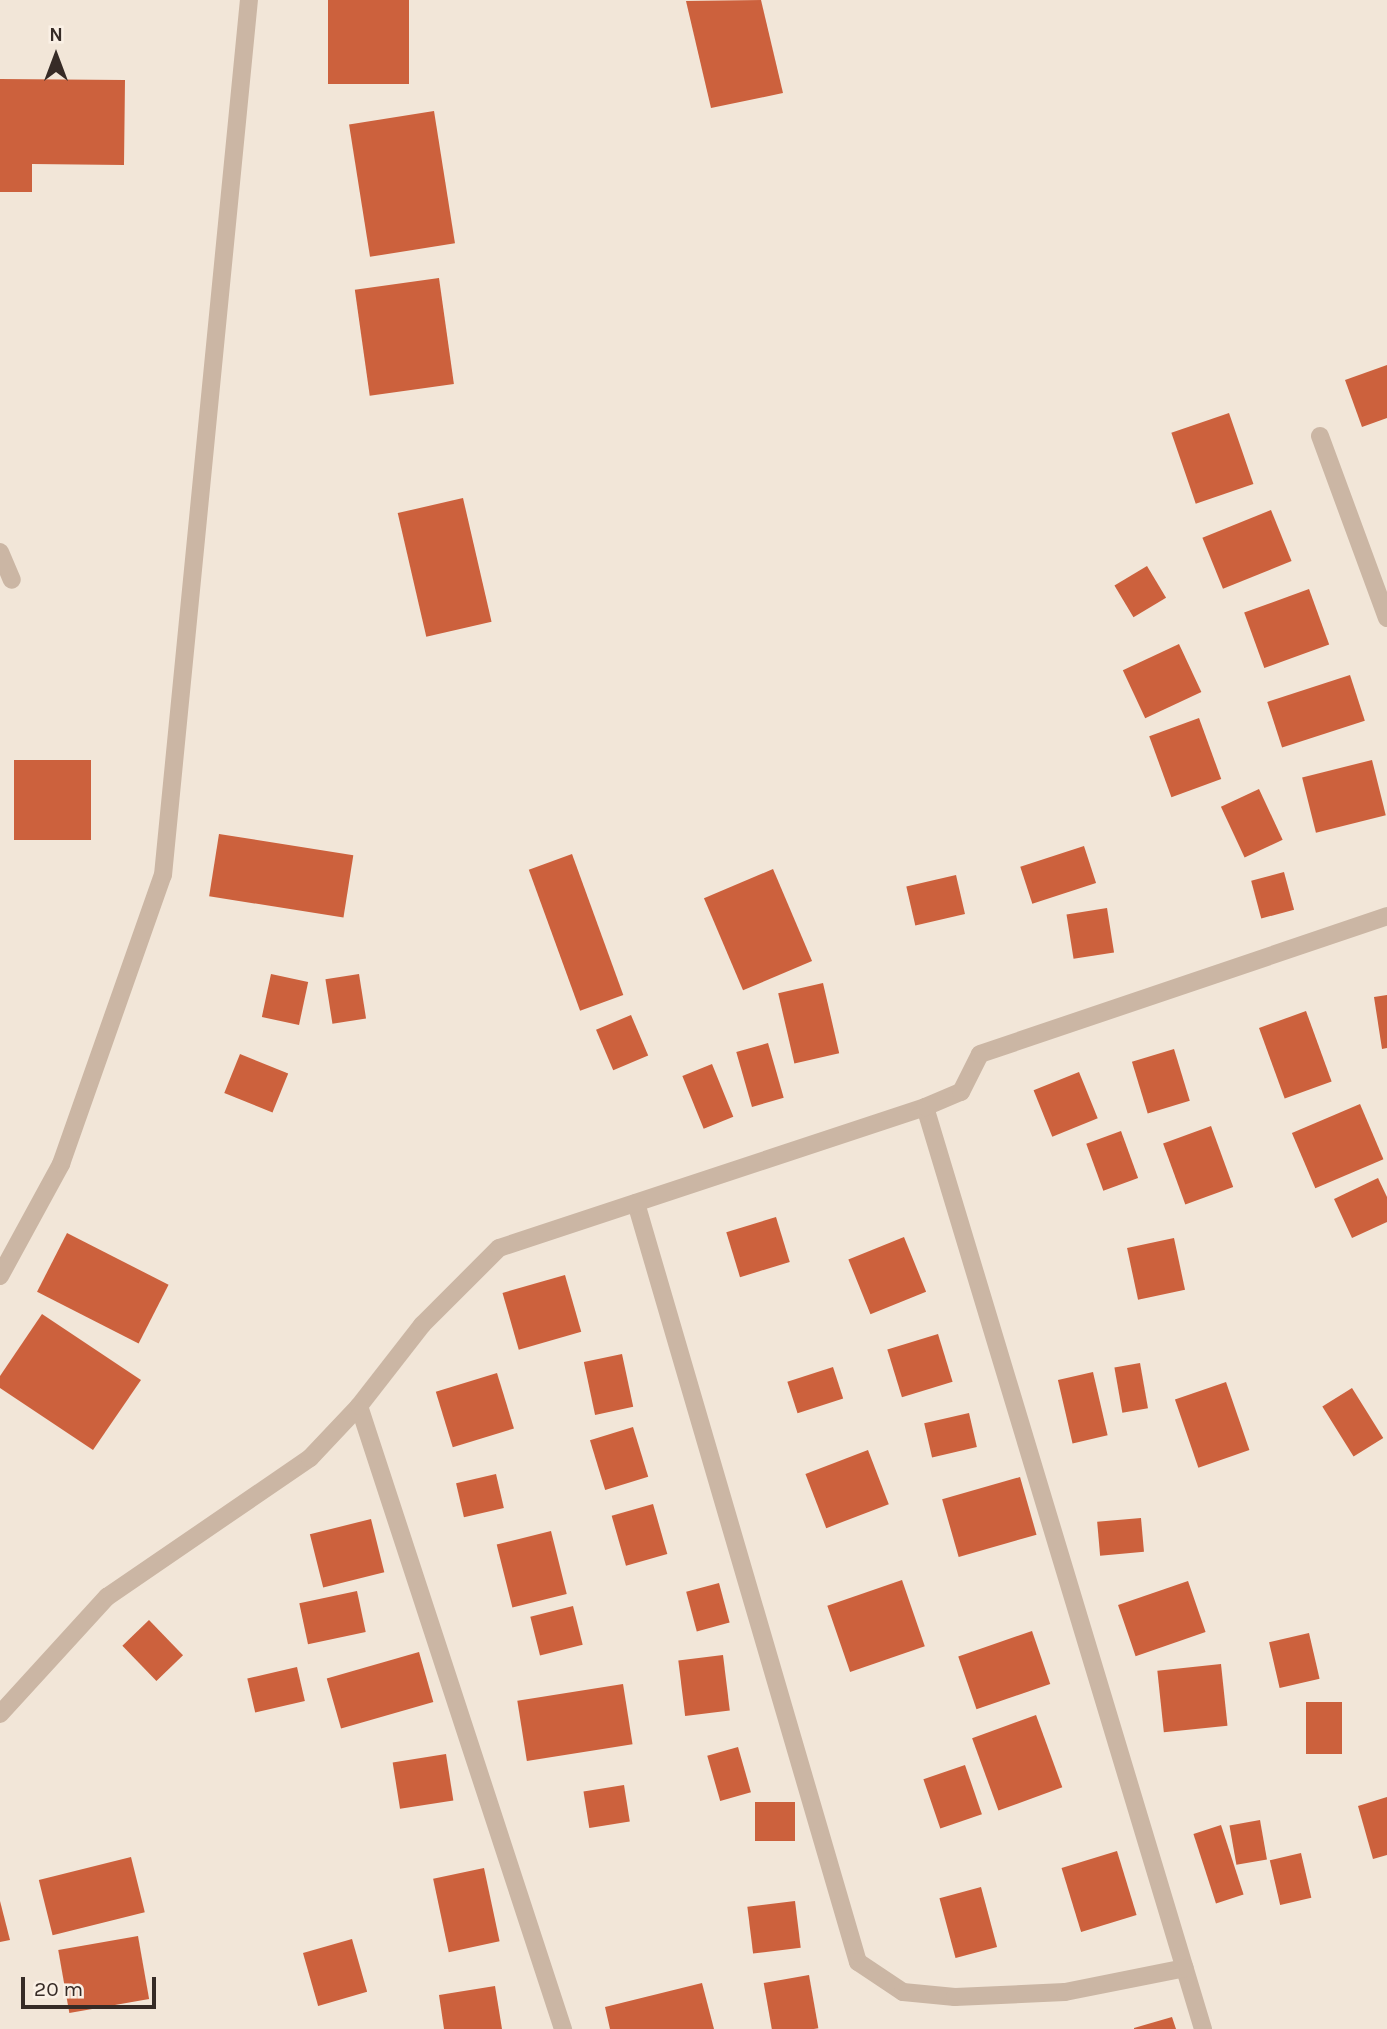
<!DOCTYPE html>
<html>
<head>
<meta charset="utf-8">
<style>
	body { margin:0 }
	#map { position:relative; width:1387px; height:2029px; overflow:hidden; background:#f2e6d8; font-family:Karla,sans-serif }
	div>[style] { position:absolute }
	.building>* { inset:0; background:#cc613d; transform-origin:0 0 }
	.street>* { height:18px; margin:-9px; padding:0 9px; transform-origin:9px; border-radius:9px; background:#cbb6a4 }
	span { translate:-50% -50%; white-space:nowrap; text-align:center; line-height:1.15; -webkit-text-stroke:7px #faf0e5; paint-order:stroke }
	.north { position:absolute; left:21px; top:21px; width:70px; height:70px; -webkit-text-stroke:5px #faf0e5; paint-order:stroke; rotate:0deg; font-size:19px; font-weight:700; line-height:28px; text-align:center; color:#362b26 }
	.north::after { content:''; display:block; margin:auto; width:24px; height:32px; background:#362b26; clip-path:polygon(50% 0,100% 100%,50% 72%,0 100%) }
	.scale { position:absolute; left:21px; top:1977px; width:135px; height:32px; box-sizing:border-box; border:4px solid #362b26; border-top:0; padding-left:9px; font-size:21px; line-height:24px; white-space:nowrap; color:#362b26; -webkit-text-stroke:5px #faf0e5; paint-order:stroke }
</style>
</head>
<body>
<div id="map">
	<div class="building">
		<div style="left:328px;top:0;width:81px;height:84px"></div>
		<div style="clip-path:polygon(761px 0,783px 93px,711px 108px,686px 1px)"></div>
		<div style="clip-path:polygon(0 79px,125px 80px,124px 165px,32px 164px,32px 192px,0 192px)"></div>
		<div style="left:434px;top:111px;width:134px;height:86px;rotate:81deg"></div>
		<div style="left:439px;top:278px;width:107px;height:85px;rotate:82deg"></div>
		<div style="clip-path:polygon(1387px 365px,1387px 418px,1362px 427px,1345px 380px)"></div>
		<div style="left:1229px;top:413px;width:75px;height:61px;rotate:71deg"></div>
		<div style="left:463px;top:498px;width:127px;height:67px;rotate:77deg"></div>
		<div style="left:1271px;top:510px;width:55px;height:74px;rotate:68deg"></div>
		<div style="left:1147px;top:566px;width:37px;height:38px;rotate:59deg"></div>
		<div style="left:1309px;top:589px;width:59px;height:69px;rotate:70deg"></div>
		<div style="left:1179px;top:644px;width:53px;height:62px;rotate:65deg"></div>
		<div style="left:1350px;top:675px;width:48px;height:87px;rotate:72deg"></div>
		<div style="left:1199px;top:718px;width:65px;height:53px;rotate:70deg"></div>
		<div style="left:14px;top:760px;width:77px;height:80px"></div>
		<div style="left:1372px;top:760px;width:57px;height:72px;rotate:76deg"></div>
		<div style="left:1259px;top:789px;width:56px;height:42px;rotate:65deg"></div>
		<div style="left:219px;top:834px;width:136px;height:63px;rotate:9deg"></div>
		<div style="left:1084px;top:846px;width:39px;height:67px;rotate:72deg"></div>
		<div style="left:572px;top:854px;width:150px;height:46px;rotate:70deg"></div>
		<div style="left:773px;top:869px;width:100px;height:75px;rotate:67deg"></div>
		<div style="left:1284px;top:872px;width:39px;height:34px;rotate:75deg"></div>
		<div style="left:956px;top:875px;width:40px;height:51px;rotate:77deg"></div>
		<div style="left:1107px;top:908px;width:45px;height:41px;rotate:81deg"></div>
		<div style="left:271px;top:974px;width:38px;height:44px;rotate:12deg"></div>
		<div style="left:359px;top:974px;width:45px;height:34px;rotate:81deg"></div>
		<div style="left:823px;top:983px;width:72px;height:46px;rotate:77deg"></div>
		<div style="clip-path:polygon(1387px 995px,1387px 1048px,1382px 1049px,1374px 997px)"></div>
		<div style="left:1306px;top:1011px;width:75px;height:50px;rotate:70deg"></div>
		<div style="left:631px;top:1015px;width:44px;height:38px;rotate:67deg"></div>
		<div style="left:768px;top:1043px;width:57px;height:33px;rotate:74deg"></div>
		<div style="left:1174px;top:1049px;width:54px;height:44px;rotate:73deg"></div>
		<div style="left:240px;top:1054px;width:52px;height:42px;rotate:22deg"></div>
		<div style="left:712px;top:1064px;width:57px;height:32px;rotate:68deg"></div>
		<div style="left:1079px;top:1072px;width:50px;height:49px;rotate:68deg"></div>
		<div style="left:1360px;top:1104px;width:60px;height:74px;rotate:67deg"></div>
		<div style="left:1211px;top:1126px;width:65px;height:51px;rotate:70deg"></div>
		<div style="left:1121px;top:1131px;width:50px;height:37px;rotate:70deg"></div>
		<div style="clip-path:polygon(1378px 1178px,1387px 1197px,1387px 1222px,1352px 1238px,1334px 1199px)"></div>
		<div style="left:776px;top:1217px;width:47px;height:52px;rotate:73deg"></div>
		<div style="left:67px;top:1233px;width:114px;height:66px;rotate:27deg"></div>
		<div style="left:904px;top:1237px;width:59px;height:60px;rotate:68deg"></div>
		<div style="left:1174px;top:1238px;width:53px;height:48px;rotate:78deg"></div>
		<div style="left:565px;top:1275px;width:59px;height:65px;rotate:74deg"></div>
		<div style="clip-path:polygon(42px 1314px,141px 1380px,93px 1450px,0 1388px,0 1376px)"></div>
		<div style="left:938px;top:1334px;width:50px;height:53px;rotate:73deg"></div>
		<div style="left:622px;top:1354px;width:54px;height:39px;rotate:78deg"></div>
		<div style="left:1140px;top:1363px;width:46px;height:26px;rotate:80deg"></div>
		<div style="left:833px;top:1367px;width:33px;height:48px;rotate:72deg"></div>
		<div style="left:1093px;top:1372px;width:65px;height:36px;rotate:77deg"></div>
		<div style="left:497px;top:1373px;width:58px;height:64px;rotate:73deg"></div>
		<div style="left:1226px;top:1382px;width:72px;height:54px;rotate:71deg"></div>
		<div style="left:1352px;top:1388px;width:59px;height:35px;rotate:58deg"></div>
		<div style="left:969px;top:1413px;width:35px;height:46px;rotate:77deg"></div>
		<div style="left:633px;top:1427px;width:52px;height:45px;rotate:73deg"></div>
		<div style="left:868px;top:1450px;width:58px;height:67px;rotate:69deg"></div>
		<div style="left:496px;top:1474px;width:35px;height:41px;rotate:77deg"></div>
		<div style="left:1020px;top:1477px;width:60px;height:81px;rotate:74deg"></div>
		<div style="left:653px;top:1504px;width:52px;height:43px;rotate:74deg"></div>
		<div style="left:1141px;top:1518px;width:34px;height:44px;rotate:85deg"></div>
		<div style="left:371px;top:1519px;width:55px;height:63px;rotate:76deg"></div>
		<div style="left:551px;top:1531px;width:65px;height:56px;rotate:76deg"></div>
		<div style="left:902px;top:1580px;width:70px;height:79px;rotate:71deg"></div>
		<div style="left:1188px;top:1581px;width:54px;height:74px;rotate:71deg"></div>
		<div style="left:719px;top:1583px;width:41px;height:34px;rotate:75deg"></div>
		<div style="left:357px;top:1591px;width:42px;height:59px;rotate:78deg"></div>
		<div style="left:573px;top:1606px;width:40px;height:44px;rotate:76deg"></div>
		<div style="left:149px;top:1620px;width:49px;height:37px;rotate:46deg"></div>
		<div style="left:1032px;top:1631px;width:56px;height:78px;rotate:71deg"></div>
		<div style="left:1309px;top:1633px;width:47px;height:41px;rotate:77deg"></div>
		<div style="left:419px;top:1652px;width:52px;height:96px;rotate:74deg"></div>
		<div style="left:723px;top:1655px;width:56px;height:45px;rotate:83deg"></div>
		<div style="left:1221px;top:1664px;width:62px;height:64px;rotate:84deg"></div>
		<div style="left:297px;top:1667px;width:35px;height:51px;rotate:77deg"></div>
		<div style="left:623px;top:1684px;width:61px;height:107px;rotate:81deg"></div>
		<div style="left:1306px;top:1702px;width:36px;height:52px"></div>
		<div style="left:1036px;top:1715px;width:77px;height:68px;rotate:70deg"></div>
		<div style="left:738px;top:1747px;width:47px;height:32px;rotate:74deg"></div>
		<div style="left:446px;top:1754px;width:47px;height:54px;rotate:81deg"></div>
		<div style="left:965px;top:1765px;width:52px;height:44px;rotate:71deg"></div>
		<div style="left:624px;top:1785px;width:37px;height:41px;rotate:81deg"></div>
		<div style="clip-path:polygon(1387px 1797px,1387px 1855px,1373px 1859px,1358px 1806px)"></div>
		<div style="left:755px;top:1802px;width:40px;height:39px"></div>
		<div style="left:1260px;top:1820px;width:40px;height:31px;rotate:80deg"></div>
		<div style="left:1221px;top:1825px;width:73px;height:29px;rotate:72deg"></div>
		<div style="left:1117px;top:1851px;width:67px;height:58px;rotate:73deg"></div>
		<div style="left:1301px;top:1853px;width:46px;height:32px;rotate:77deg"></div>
		<div style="left:131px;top:1857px;width:57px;height:95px;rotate:76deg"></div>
		<div style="left:484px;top:1868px;width:75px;height:52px;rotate:78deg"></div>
		<div style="left:981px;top:1887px;width:62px;height:43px;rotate:75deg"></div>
		<div style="clip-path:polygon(0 1901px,10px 1940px,0 1942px)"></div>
		<div style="left:795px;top:1901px;width:47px;height:48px;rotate:83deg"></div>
		<div style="left:138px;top:1936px;width:64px;height:81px;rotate:80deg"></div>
		<div style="left:352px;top:1939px;width:55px;height:51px;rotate:74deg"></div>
		<div style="left:809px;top:1975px;width:54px;height:46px;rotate:80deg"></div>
		<div style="clip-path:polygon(702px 1983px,714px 2029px,610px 2029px,605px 2007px)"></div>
		<div style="clip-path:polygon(495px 1986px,502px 2029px,444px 2029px,439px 1995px)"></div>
		<div style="clip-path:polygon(1172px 2017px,1176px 2029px,1134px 2029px,1134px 2028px)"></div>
	</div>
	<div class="street">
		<div style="left:1320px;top:436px;width:194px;rotate:69.8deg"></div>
		<div style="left:0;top:552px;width:30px;rotate:67deg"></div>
		<div style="left:925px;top:1107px;width:963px;rotate:73.22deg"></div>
		<div style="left:636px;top:1203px;width:791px;rotate:73.7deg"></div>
		<div style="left:858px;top:1962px;width:54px;rotate:33.7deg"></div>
		<div style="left:903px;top:1992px;width:52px;rotate:5.5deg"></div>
		<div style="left:955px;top:1997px;width:110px;rotate:-2.6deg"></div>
		<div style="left:1065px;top:1992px;width:122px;rotate:-11.3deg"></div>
		<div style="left:0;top:1276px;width:128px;rotate:-61.4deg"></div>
		<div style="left:61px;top:1164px;width:306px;rotate:-70.6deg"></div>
		<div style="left:163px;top:875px;width:879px;rotate:-84.39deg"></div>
		<div style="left:359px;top:1406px;width:656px;rotate:71.87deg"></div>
		<div style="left:0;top:1714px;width:159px;rotate:-47.6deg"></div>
		<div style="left:107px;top:1597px;width:246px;rotate:-34.4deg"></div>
		<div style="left:310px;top:1458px;width:71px;rotate:-46.7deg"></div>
		<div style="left:359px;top:1406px;width:103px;rotate:-52.1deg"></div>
		<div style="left:422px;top:1325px;width:109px;rotate:-45deg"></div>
		<div style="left:499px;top:1248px;width:449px;rotate:-18.3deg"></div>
		<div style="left:925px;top:1107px;width:39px;rotate:-23deg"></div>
		<div style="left:961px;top:1092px;width:42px;rotate:-63.4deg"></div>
		<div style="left:980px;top:1054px;width:430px;rotate:-18.7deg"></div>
	</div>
	<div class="north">N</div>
	<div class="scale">20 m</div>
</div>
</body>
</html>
